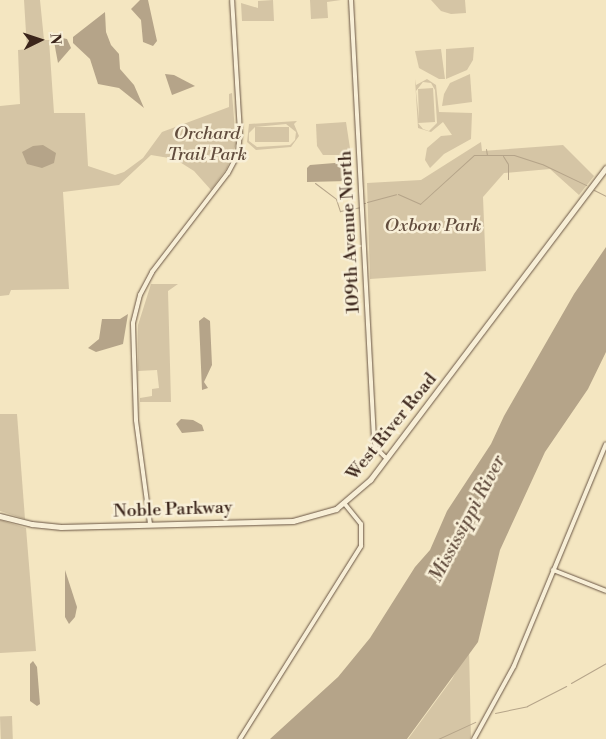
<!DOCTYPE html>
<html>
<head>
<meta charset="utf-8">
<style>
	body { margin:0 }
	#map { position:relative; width:606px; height:739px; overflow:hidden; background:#f4e6c1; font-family:"Libre Bodoni",serif }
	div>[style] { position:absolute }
	.green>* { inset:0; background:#d5c5a5; transform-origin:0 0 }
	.water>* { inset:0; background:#b5a489 }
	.stream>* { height:1px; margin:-0.5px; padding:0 0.5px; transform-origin:0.5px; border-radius:0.5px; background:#b5a489 }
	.roads { filter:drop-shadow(0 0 1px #695544) drop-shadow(0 0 1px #695544) }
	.tertiary>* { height:4px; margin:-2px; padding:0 2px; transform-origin:2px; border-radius:2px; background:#f8efd7 }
	.secondary>* { height:4.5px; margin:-2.25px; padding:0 2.25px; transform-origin:2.25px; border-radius:2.25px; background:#f8efd7 }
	span { translate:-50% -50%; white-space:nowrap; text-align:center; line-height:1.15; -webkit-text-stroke:5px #f8efd7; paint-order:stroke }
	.park-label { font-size:18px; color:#624d3e; font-style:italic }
	.street-label { font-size:18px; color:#3b251b }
	.water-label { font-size:19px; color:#604b3c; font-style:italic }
	.north { position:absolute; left:15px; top:15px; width:50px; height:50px; -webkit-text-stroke:4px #f8efd7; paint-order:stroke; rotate:86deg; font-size:14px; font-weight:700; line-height:20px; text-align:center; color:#3b251b }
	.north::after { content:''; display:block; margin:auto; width:18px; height:22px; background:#3b251b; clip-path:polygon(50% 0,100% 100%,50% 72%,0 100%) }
</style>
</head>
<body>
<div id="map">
	<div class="green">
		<div style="clip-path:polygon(24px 0,40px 0,44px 40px,49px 40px,54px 113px,85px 113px,88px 166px,115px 175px,124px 172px,143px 158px,162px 132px,229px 107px,229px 94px,232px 93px,236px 144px,227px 168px,211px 190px,194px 171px,175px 159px,151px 155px,119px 185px,63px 192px,69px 289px,11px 290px,9px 295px,0 296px,0 106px,20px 104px,18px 50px,27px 49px)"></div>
		<div style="clip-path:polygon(273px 0,274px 21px,242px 21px,241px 3px,258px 8px,258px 1px)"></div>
		<div style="clip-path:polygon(310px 0,341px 0,327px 2px,328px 18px,311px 19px)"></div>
		<div style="clip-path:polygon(431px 0,465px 0,466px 13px,451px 14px,441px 11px)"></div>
		<div style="clip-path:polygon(474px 47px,473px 60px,467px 70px,446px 79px,446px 49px)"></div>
		<div style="clip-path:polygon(441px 49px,445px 79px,439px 79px,419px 68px,415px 51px)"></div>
		<div style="clip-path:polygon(470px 74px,472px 102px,442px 106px,444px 94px,450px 83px)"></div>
		<div style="clip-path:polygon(evenodd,415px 79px,416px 85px,427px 79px,436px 85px,439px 112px,472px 113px,471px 139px,444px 154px,430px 168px,425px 160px,427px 148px,441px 136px,452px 135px,443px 122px,431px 132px,418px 128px,415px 79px,423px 82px,431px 83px,435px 90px,437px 123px,429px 131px,423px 129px,418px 123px,435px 122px,433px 88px,418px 89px,419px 119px,416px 91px,423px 82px)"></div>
		<div style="clip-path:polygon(evenodd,297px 121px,294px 124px,299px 136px,291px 147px,256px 150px,247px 142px,249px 124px,297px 121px,286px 124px,296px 132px,295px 140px,290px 145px,257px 147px,249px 141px,249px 133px,255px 127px,286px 124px)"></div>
		<div style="clip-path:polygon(346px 122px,351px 155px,323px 155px,317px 146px,316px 124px)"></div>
		<div style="left:289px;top:127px;width:15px;height:34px;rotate:90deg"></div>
		<div style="clip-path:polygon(481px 142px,482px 151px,563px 145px,594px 176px,579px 195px,550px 169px,504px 173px,483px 197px,486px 271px,370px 279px,367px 183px,421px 180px)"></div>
		<div style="clip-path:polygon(151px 284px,178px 284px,168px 291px,171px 402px,140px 402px,140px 398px,152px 396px,152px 389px,159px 388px,157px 370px,138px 371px,138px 325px)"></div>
		<div style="clip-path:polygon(0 414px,17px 414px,25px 519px,0 511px)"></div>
		<div style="clip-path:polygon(0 520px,26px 528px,36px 651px,0 653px)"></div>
		<div style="clip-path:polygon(469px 647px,471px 739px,408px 739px,452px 679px)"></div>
		<div style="left:12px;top:716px;width:23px;height:12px;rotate:88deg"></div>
	</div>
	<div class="water">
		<div style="clip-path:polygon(140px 0,148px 0,157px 41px,153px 46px,143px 42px,141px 20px,131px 9px)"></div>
		<div style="clip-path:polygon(105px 12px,106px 32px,111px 45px,119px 54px,120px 69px,134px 85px,144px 108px,119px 88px,98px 84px,90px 59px,73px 43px,73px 37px)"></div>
		<div style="clip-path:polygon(53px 36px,67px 39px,71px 48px,58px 63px)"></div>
		<div style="clip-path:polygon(165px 74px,174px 75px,195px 86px,172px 95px)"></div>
		<div style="clip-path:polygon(43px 145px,56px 153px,54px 163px,42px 168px,27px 164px,22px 152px,33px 146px)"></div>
		<div style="clip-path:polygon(347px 162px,351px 166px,352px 177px,348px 181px,307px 182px,307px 168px,310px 165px)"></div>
		<div style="clip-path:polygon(606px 247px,606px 352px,588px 389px,545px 452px,500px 550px,478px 642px,407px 739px,270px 739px,338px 677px,370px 638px,415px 567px,430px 550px,447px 511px,491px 444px,504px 416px,574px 294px)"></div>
		<div style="clip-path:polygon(128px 314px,123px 344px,96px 352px,88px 348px,99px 339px,102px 319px,120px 319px)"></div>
		<div style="clip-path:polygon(204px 317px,210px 321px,212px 365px,204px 382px,208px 388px,202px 390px,199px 321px)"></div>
		<div style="clip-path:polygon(181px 419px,193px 420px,202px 425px,204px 431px,182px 433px,176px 424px)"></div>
		<div style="clip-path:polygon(65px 570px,77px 607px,75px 617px,69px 624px,65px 617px)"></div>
		<div style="clip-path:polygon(33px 661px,37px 667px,40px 704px,37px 706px,30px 701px,30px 664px)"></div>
	</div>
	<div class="stream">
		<div style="left:486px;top:149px;width:6px;rotate:81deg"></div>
		<div style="left:503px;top:156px;width:9px;rotate:58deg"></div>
		<div style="left:508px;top:164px;width:15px;rotate:90deg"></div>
		<div style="left:315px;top:183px;width:26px;rotate:37deg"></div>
		<div style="left:336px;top:199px;width:13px;rotate:72deg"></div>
		<div style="left:340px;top:211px;width:20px;rotate:-11deg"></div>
		<div style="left:594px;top:190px;width:13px;rotate:27deg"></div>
		<div style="left:398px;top:194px;width:24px;rotate:24deg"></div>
		<div style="left:420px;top:204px;width:73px;rotate:-42.2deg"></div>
		<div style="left:474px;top:155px;width:40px"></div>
		<div style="left:514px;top:155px;width:29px;rotate:18deg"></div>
		<div style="left:542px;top:164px;width:49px;rotate:25.5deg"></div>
		<div style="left:367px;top:202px;width:30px;rotate:-15deg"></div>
		<div style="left:364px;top:203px;width:1px"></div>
		<div style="left:571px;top:683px;width:40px;rotate:-29.7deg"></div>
		<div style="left:495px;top:713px;width:33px;rotate:-12deg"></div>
		<div style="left:527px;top:706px;width:44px;rotate:-27.1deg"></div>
		<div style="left:438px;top:739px;width:41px;rotate:-24.7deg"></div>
	</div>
	<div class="roads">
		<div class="tertiary">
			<div style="left:351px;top:0;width:440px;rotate:87deg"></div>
			<div style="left:374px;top:439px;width:9px;rotate:77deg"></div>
			<div style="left:376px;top:448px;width:14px;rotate:45deg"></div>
			<div style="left:150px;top:524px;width:105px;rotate:-97.7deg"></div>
			<div style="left:136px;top:420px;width:97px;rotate:-91.8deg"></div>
			<div style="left:133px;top:323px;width:29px;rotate:-76deg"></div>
			<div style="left:140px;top:295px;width:26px;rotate:-62deg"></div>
			<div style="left:152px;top:272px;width:125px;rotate:-52.5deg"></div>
			<div style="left:228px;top:173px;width:21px;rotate:-62deg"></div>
			<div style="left:238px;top:154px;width:21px;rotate:-85deg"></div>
			<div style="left:240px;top:133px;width:133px;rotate:-93.4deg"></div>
			<div style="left:553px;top:570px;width:57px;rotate:21.6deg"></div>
			<div style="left:240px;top:739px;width:228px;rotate:-57.9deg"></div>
			<div style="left:361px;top:546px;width:22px;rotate:-90deg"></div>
			<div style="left:361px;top:524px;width:27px;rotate:-129deg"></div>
			<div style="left:474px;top:739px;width:83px;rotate:-61.3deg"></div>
			<div style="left:514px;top:666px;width:240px;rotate:-67.5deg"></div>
		</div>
		<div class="secondary">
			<div style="left:0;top:516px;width:33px;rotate:14deg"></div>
			<div style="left:32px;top:524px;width:29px;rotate:6deg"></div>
			<div style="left:61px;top:527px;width:232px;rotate:-1.5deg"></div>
			<div style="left:293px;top:521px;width:45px;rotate:-15.6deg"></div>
			<div style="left:336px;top:509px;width:45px;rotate:-40.5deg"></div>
			<div style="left:370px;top:480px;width:391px;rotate:-52.9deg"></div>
		</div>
	</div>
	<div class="park-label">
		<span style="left:207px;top:145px">Orchard<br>Trail Park</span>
		<span style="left:433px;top:226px">Oxbow Park</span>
	</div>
	<div class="street-label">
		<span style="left:350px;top:232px;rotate:-93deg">109th Avenue North</span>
		<span style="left:392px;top:427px;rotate:-51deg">West River Road</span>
		<span style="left:173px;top:510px;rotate:-2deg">Noble Parkway</span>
	</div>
	<div class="water-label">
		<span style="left:468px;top:519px;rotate:-62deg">Mississippi River</span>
	</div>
	<div class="north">N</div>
</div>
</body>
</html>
